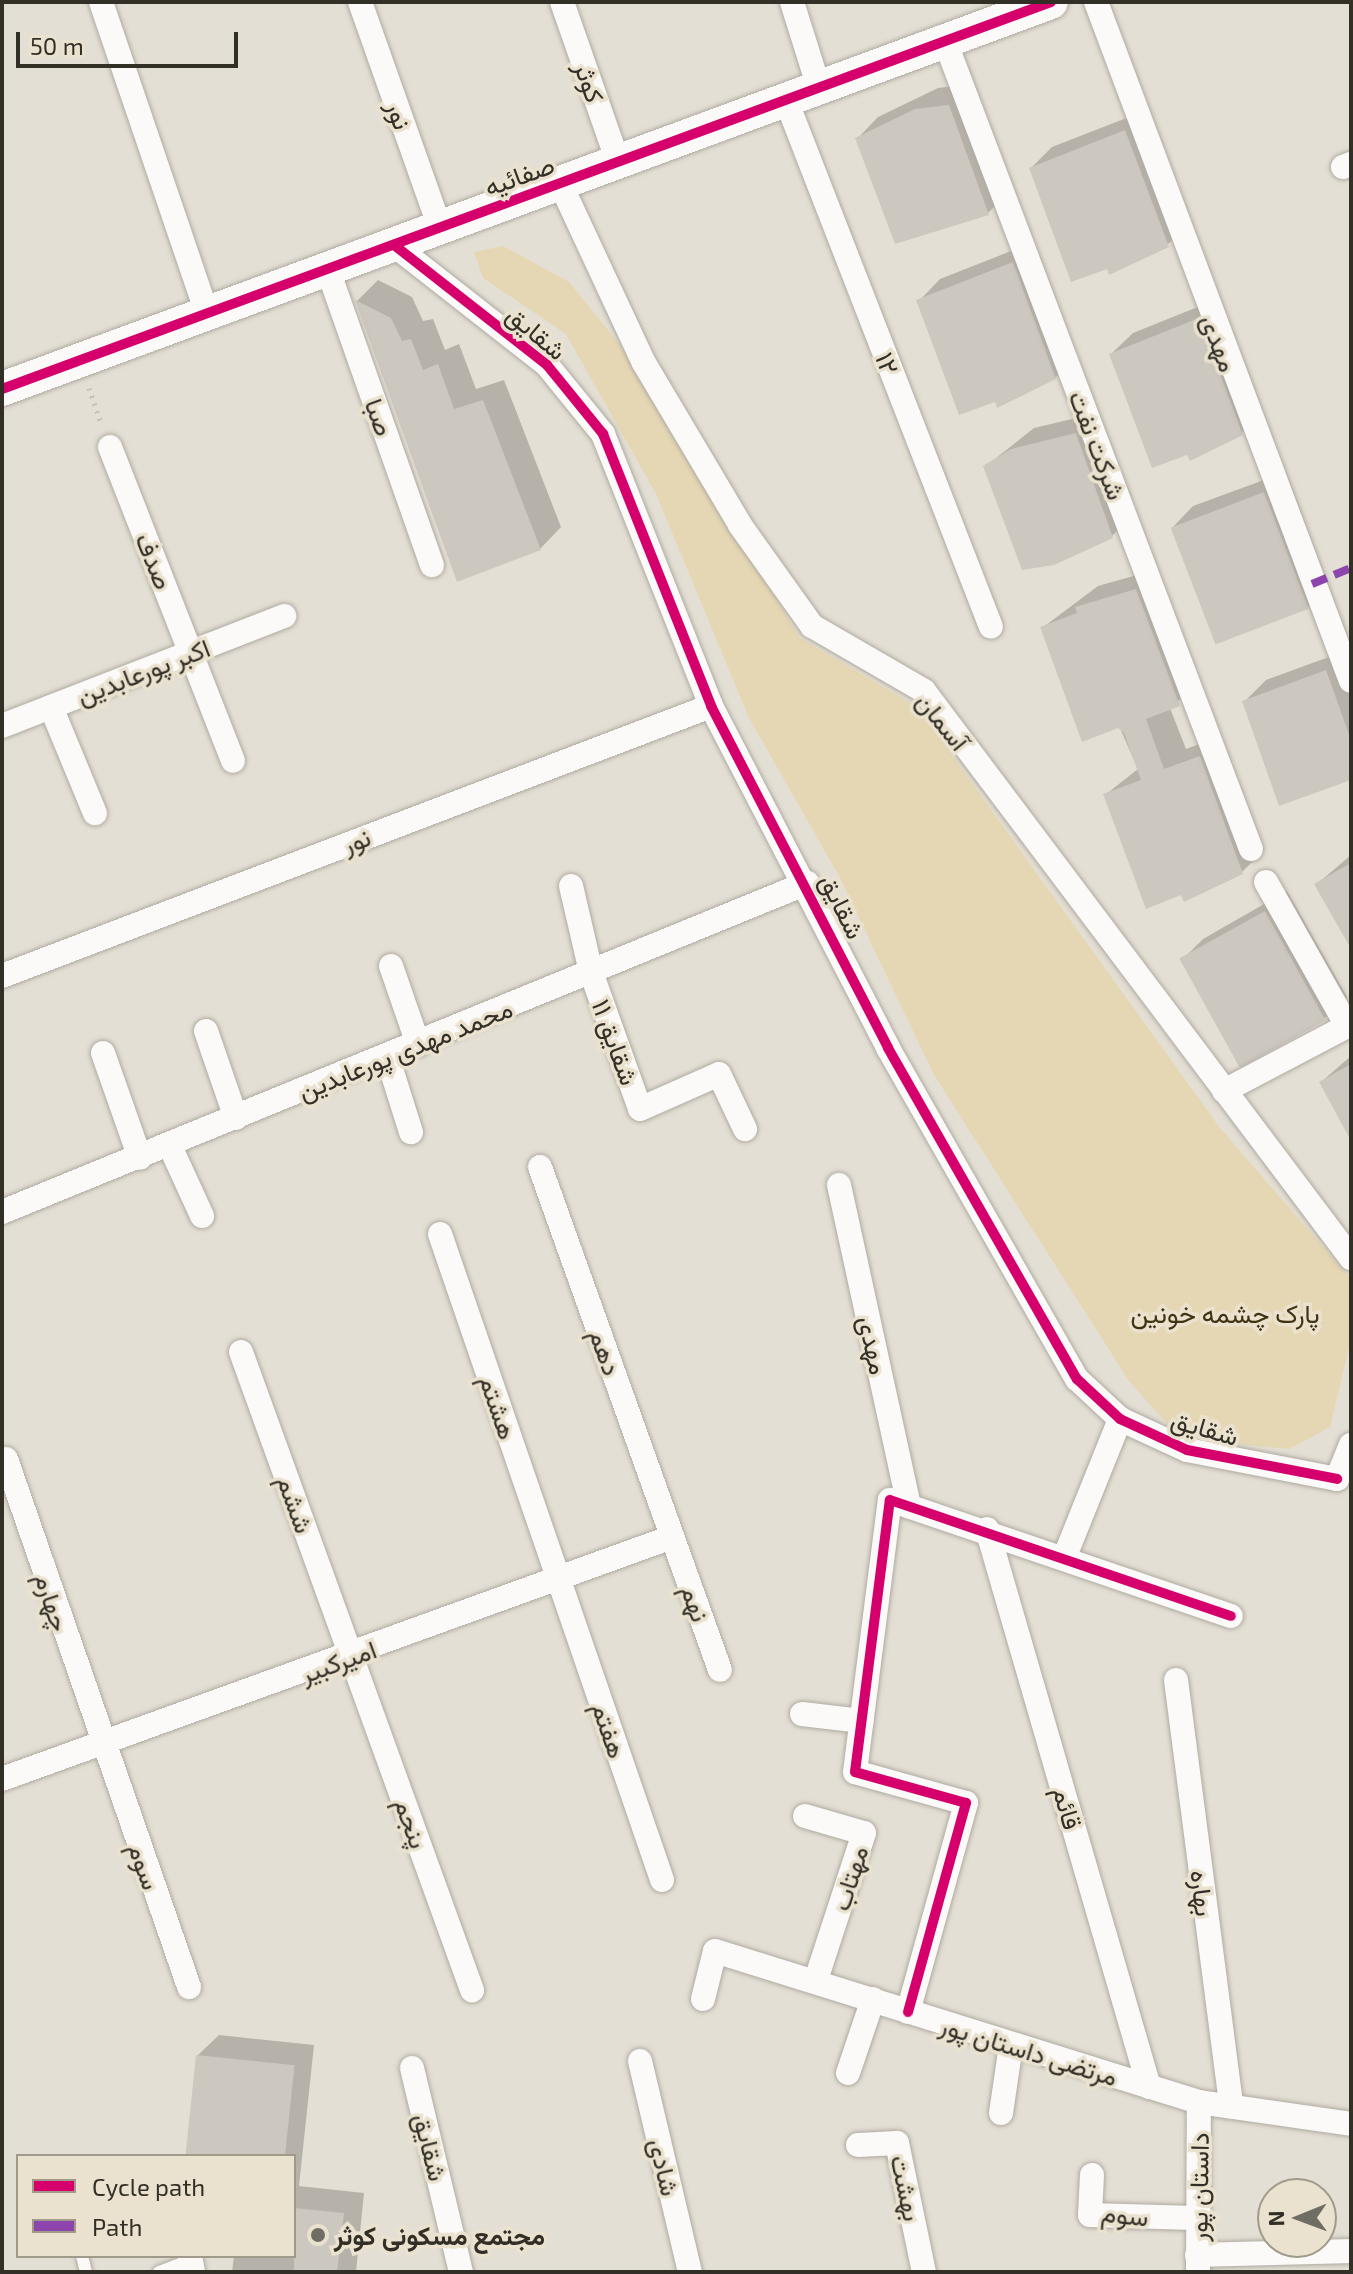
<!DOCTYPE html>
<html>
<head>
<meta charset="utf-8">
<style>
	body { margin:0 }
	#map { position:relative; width:1353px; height:2274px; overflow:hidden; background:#e4dfd4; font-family:"Exo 2",Vazirmatn,sans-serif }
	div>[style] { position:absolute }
	.green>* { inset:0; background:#e6d7b4 }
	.shadow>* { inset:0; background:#0003 }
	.building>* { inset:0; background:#ccc8c0; transform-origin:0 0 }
	.path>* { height:5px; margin-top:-2.5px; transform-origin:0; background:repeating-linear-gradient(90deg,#c3c1be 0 2px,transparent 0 8px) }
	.roads { filter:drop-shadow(0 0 2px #afaba2) drop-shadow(0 0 2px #afaba2) }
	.lane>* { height:12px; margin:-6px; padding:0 6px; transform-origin:6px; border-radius:6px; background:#fbfaf9 }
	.street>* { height:24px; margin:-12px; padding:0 12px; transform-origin:12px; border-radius:12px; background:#fbfaf9 }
	.secondary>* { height:34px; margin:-17px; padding:0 17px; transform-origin:17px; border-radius:17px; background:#fbfaf9 }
	.quiet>* { height:8px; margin-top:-4px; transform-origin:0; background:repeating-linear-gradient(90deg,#8e44ad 0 16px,transparent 0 24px) }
	.cycleway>* { height:10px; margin:-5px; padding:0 5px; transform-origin:5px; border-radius:5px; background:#d6006c }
	.dots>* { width:22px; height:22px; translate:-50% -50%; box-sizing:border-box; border:4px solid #eae2ce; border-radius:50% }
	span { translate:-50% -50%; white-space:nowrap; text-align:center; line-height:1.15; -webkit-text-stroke:7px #eae2ce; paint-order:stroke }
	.street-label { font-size:26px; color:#322f27 }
	.park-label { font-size:26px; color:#3f3311 }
	.poi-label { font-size:26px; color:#322f27; font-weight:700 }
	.left { translate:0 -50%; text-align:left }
	.frame { position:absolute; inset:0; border:4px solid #322f27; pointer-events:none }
	.legend { position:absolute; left:16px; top:2154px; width:280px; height:104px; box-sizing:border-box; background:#eae2ce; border:2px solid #a09a8b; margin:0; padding:10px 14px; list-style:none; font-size:24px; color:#322f27 }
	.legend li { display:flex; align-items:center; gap:16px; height:40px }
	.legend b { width:40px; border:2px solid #a09a8b }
	.north { position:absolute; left:1257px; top:2178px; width:80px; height:80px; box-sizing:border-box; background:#eae2ce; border:2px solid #a09a8b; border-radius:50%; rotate:269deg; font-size:22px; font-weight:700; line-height:32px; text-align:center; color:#322f27 }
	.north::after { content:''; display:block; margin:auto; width:28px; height:36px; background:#706d64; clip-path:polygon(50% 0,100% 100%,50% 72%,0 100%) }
	.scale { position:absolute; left:16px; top:32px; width:222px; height:36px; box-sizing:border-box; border:4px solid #322f27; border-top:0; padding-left:10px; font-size:24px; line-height:28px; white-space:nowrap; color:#322f27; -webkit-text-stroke:6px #eae2ce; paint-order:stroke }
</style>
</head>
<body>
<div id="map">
	<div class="green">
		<div style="clip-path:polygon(503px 246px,569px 282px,620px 345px,800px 638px,917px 707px,1220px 1128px,1351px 1279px,1351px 1339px,1330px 1427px,1289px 1449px,1226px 1443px,1168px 1425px,1129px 1381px,934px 1075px,839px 876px,749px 718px,656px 494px,566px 334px,483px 278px,474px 252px)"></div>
	</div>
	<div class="shadow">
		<div style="clip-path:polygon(971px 84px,1009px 192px,988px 213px,857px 139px,878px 117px,938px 88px)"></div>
		<div style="clip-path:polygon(1147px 110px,1189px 224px,1167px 245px,1031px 168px,1052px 147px)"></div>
		<div style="clip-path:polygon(1034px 242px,1077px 356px,1055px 378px,919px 301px,940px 279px)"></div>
		<div style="clip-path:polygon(378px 280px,412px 297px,423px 321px,433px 319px,445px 350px,459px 344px,476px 389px,504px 380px,561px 527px,540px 549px,459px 580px,357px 301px)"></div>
		<div style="clip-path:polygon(1220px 298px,1263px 412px,1241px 433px,1111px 354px,1133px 333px)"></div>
		<div style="clip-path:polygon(1097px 413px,1133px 514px,1112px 536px,986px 466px,1034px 428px)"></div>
		<div style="clip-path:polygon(1286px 472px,1328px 586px,1307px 608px,1172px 528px,1193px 506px)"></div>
		<div style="clip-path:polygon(1158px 569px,1200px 683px,1170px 708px,1186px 749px,1221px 736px,1264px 850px,1242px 872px,1185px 899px,1105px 795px,1138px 769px,1119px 726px,1042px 628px,1098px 586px)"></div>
		<div style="clip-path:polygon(1348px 650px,1351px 659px,1351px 777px,1244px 702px,1266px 680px)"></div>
		<div style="clip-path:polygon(1351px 855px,1351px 944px,1317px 884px)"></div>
		<div style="clip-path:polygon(1287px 891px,1347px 997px,1325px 1018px,1238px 1064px,1182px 960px,1203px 939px)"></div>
		<div style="clip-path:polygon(1351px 1056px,1351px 1137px,1321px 1082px)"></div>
		<div style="clip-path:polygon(219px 2035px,314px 2045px,299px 2186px,364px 2193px,356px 2272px,232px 2272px,234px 2256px,294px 2256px,294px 2156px,187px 2152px,197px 2056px)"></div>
	</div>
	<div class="building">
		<div style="clip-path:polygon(949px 105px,989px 215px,895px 244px,855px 138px,915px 109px)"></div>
		<div style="clip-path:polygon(1125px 130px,1169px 247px,1109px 275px,1107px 269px,1071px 282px,1029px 168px)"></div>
		<div style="clip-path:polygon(1013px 262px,1056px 379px,997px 408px,995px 402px,959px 415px,916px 300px)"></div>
		<div style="clip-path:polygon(355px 300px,391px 318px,402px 341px,411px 339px,423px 370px,438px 364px,454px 409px,483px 400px,541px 550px,457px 582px)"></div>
		<div style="clip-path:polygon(1199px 318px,1243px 435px,1190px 461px,1187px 455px,1152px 468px,1109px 354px)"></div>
		<div style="clip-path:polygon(1076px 433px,1113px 538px,1054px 565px,1022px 570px,983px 466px,1011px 449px)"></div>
		<div style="left:1264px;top:492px;width:125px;height:100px;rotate:69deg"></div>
		<div style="clip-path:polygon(1136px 589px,1180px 706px,1146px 719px,1164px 769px,1200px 756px,1243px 874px,1184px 902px,1181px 895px,1146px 909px,1103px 794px,1141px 780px,1124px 733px,1118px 728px,1082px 742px,1040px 627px,1077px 613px,1075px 607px)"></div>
		<div style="clip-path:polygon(1326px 670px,1351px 740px,1351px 780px,1279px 806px,1242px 701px)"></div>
		<div style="clip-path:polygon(1351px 863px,1351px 949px,1314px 884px)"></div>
		<div style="left:1265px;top:911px;width:125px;height:98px;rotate:61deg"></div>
		<div style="clip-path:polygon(1351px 1064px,1351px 1141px,1319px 1082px)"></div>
		<div style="left:196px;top:2055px;width:99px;height:100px;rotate:6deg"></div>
		<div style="clip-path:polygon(294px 2208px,344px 2213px,337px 2272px,294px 2272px)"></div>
	</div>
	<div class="path">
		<div style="left:89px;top:388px;width:37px;rotate:71deg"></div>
	</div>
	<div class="roads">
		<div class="lane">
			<div style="left:82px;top:2256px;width:16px;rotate:76deg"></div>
			<div style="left:159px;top:2272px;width:34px;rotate:-21deg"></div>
		</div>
		<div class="street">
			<div style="left:101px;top:2px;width:330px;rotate:71.2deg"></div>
			<div style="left:360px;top:2px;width:240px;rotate:70.5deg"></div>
			<div style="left:562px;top:2px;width:170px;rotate:70.7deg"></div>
			<div style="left:792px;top:2px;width:90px;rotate:72.6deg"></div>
			<div style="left:1096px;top:2px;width:725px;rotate:69.42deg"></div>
			<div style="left:945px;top:41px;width:864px;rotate:69.26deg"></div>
			<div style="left:786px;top:100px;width:565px;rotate:68.74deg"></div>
			<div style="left:1343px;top:167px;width:9px;rotate:-21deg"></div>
			<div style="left:560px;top:183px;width:199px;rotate:65deg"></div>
			<div style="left:644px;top:363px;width:188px;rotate:59.3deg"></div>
			<div style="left:740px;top:525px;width:124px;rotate:54.5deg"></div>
			<div style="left:812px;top:626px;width:129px;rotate:30.1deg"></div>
			<div style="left:924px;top:691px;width:710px;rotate:53.02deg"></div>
			<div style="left:394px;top:245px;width:194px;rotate:38.1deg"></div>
			<div style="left:547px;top:365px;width:89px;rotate:50.9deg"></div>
			<div style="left:603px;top:434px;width:293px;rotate:68.3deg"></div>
			<div style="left:711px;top:706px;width:385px;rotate:62.6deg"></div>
			<div style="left:888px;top:1048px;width:381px;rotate:60.3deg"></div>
			<div style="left:1077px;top:1379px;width:59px;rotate:42.9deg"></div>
			<div style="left:1120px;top:1419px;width:74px;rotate:24.8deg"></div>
			<div style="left:1187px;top:1450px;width:153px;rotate:10.9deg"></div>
			<div style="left:328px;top:270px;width:313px;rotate:70.6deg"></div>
			<div style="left:110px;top:447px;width:337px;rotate:68.6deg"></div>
			<div style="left:51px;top:707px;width:115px;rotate:67.5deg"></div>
			<div style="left:2px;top:726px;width:303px;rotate:-21.3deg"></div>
			<div style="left:1266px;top:882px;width:165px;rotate:60.6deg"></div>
			<div style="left:571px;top:886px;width:88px;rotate:76.9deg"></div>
			<div style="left:591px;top:972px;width:145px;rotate:70.3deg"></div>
			<div style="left:640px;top:1109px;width:86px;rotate:-23.9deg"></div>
			<div style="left:719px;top:1074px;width:61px;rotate:64.7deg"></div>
			<div style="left:391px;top:966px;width:83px;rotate:70.9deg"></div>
			<div style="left:2px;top:976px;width:759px;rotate:-20.85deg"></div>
			<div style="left:206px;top:1031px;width:92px;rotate:71deg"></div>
			<div style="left:103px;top:1053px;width:111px;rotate:70.6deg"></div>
			<div style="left:387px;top:1056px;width:80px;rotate:72.5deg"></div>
			<div style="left:1224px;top:1091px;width:144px;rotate:-27.8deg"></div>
			<div style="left:170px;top:1146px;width:77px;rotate:65.4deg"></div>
			<div style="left:540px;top:1167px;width:534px;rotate:70.31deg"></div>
			<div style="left:839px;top:1185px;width:329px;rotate:77.7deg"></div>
			<div style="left:2px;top:1212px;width:870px;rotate:-22.23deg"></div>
			<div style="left:440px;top:1234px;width:683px;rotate:71.03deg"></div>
			<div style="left:241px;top:1352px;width:679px;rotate:70.1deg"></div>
			<div style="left:6px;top:1459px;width:559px;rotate:70.88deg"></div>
			<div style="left:1337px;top:1479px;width:37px;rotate:-68deg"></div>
			<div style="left:987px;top:1529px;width:581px;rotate:73.81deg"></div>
			<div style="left:1065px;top:1556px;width:148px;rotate:-68.1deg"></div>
			<div style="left:1176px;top:1680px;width:430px;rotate:82.6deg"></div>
			<div style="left:802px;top:1714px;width:60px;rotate:6.7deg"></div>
			<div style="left:2px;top:1779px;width:712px;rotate:-19.86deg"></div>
			<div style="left:805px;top:1816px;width:61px;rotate:16.1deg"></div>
			<div style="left:864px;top:1833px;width:155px;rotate:108.1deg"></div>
			<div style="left:703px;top:1999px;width:49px;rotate:-76deg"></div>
			<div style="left:715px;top:1951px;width:507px;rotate:17.33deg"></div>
			<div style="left:1199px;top:2102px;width:154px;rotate:8.2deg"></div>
			<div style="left:908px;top:2012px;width:217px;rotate:-74.5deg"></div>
			<div style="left:966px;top:1803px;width:115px;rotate:-164.4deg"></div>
			<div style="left:855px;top:1772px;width:274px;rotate:-82.7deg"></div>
			<div style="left:890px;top:1500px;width:360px;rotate:18.8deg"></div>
			<div style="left:640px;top:2061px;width:217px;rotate:76.7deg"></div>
			<div style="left:412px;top:2068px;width:210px;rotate:76.5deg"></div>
			<div style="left:848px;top:2073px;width:78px;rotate:-71.3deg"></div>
			<div style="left:1001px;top:2113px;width:69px;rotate:-81.6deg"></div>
			<div style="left:858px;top:2145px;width:39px;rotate:-3deg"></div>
			<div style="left:897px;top:2143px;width:132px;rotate:78.2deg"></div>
			<div style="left:1092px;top:2175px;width:40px;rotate:92.9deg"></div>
			<div style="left:1090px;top:2215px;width:105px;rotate:1.6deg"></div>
			<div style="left:1197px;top:2255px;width:154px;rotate:-1.5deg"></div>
			<div style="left:190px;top:2256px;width:16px;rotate:79deg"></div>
			<div style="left:1198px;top:2272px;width:170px;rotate:-89.7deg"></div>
		</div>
		<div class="secondary">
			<div style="left:2px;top:389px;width:1118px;rotate:-20.25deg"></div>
		</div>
	</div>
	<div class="quiet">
		<div style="left:1312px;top:584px;width:42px;rotate:-22.3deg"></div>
	</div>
	<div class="cycleway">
		<div style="left:394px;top:245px;width:194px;rotate:38.1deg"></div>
		<div style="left:547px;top:365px;width:89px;rotate:50.9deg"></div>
		<div style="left:603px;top:434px;width:293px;rotate:68.3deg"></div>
		<div style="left:711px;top:706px;width:385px;rotate:62.6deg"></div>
		<div style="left:888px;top:1048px;width:381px;rotate:60.3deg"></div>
		<div style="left:1077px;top:1379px;width:59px;rotate:42.9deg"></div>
		<div style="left:1120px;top:1419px;width:74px;rotate:24.8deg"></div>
		<div style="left:1187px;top:1450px;width:153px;rotate:10.9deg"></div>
		<div style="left:2px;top:389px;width:1118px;rotate:-20.25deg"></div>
		<div style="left:908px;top:2012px;width:217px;rotate:-74.5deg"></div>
		<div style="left:966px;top:1803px;width:115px;rotate:-164.4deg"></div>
		<div style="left:855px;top:1772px;width:274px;rotate:-82.7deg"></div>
		<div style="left:890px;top:1500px;width:360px;rotate:18.8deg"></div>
	</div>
	<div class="dots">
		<div style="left:318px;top:2235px;background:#706d64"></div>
	</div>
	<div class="street-label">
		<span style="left:590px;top:82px;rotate:71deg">کوثر</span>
		<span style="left:400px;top:115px;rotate:71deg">نور</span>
		<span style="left:519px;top:175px;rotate:-20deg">صفائیه</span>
		<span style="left:537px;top:332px;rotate:40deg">شقایق</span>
		<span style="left:1220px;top:343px;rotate:70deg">مهدی</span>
		<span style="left:888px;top:363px;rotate:69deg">۱۲</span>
		<span style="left:380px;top:417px;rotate:70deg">صبا</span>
		<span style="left:1098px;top:445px;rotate:69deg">شرکت نفت</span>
		<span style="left:155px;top:561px;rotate:68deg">صدف</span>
		<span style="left:143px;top:671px;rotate:-21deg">اکبر پورعابدین</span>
		<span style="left:943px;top:721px;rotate:51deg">آسمان</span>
		<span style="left:356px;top:840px;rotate:-21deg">نور</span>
		<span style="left:843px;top:906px;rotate:64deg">شقایق</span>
		<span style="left:616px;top:1042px;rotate:70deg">شقایق ۱۱</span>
		<span style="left:405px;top:1049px;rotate:-22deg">محمد مهدی پورعابدین</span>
		<span style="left:874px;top:1345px;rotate:78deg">مهدی</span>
		<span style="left:606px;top:1352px;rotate:70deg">دهم</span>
		<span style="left:499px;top:1407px;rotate:71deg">هشتم</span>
		<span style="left:1205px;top:1427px;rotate:16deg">شقایق</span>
		<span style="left:296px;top:1504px;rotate:70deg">ششم</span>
		<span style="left:53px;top:1602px;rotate:72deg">چهارم</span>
		<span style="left:696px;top:1603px;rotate:70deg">نهم</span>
		<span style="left:338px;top:1661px;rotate:-20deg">امیرکبیر</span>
		<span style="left:610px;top:1730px;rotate:71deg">هفتم</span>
		<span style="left:1068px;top:1808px;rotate:74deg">قائم</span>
		<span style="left:412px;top:1823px;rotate:70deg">پنجم</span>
		<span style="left:145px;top:1866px;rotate:70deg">سوم</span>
		<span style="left:849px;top:1878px;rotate:-72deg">مهتاب</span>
		<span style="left:1203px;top:1893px;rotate:83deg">بهاره</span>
		<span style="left:1029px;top:2050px;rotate:17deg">مرتضی داستان پور</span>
		<span style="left:431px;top:2147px;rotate:76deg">شقایق</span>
		<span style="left:665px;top:2167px;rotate:77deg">شادی</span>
		<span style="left:1198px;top:2187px;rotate:-89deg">داستان پور</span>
		<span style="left:907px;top:2188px;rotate:78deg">بهشت</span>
		<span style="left:1125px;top:2214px;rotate:6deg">سوم</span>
	</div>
	<div class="park-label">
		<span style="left:1225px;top:1313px">پارک چشمه خونین</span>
	</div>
	<div class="poi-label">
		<span class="left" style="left:334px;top:2235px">مجتمع مسکونی کوثر</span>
	</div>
	<div class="frame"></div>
	<ul class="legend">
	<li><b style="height:10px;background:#d6006c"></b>Cycle path</li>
	<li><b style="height:10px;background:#8e44ad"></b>Path</li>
	</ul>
	<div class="north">N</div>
	<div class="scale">50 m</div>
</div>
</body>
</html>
